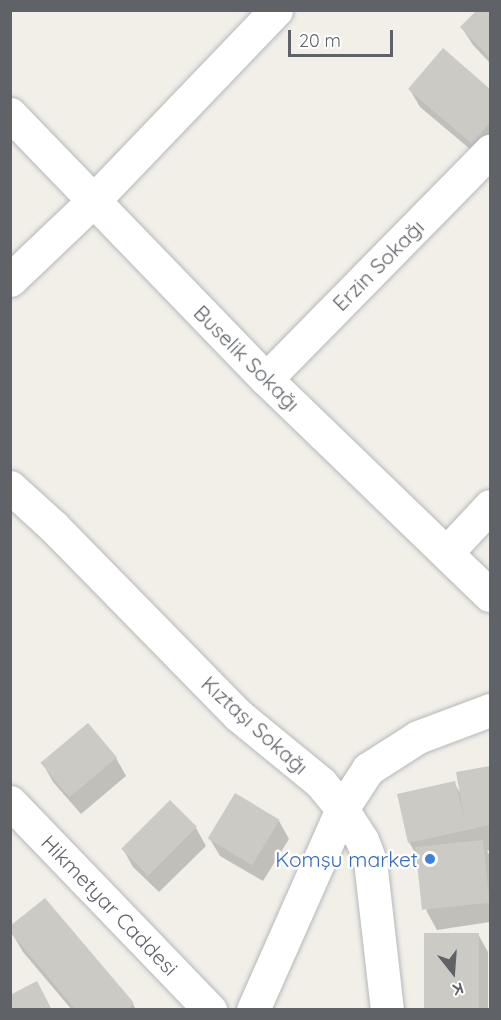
<!DOCTYPE html>
<html>
<head>
<meta charset="utf-8">
<style>
	body { margin:0 }
	#map { position:relative; width:501px; height:1020px; overflow:hidden; background:#f1efe8; font-family:Quicksand,sans-serif }
	div>[style] { position:absolute }
	.shadow>* { inset:0; background:#0003 }
	.building>* { inset:0; background:#cccac5; transform-origin:0 0 }
	.roads { filter:drop-shadow(0 0 2px #b5b8bc) drop-shadow(0 0 2px #b5b8bc) }
	.minor>* { height:33px; margin:-16.5px; padding:0 16.5px; transform-origin:16.5px; border-radius:16.5px; background:#fff }
	.dots>* { width:16px; height:16px; translate:-50% -50%; box-sizing:border-box; border:3px solid #fff; border-radius:50% }
	span { translate:-50% -50%; white-space:nowrap; text-align:center; line-height:1.15; -webkit-text-stroke:5px #fff; paint-order:stroke }
	.street-label { font-size:21px; color:#5f6368 }
	.shop-label { font-size:21px; color:#366cbe }
	.right { translate:-100% -50%; text-align:right }
	.frame { position:absolute; inset:0; border:12px solid #5f6368; pointer-events:none }
	.north { position:absolute; left:423px; top:942px; width:60px; height:60px; -webkit-text-stroke:4px #fff; paint-order:stroke; rotate:163deg; font-size:16px; font-weight:700; line-height:24px; text-align:center; color:#5f6368 }
	.north::after { content:''; display:block; margin:auto; width:21px; height:27px; background:#5f6368; clip-path:polygon(50% 0,100% 100%,50% 72%,0 100%) }
	.scale { position:absolute; left:288px; top:30px; width:105px; height:27px; box-sizing:border-box; border:3px solid #5f6368; border-top:0; padding-left:8px; font-size:18px; line-height:21px; white-space:nowrap; color:#5f6368; -webkit-text-stroke:4px #fff; paint-order:stroke }
</style>
</head>
<body>
<div id="map">
	<div class="shadow">
		<div style="clip-path:polygon(480px 10px,490px 10px,490px 63px,473px 45px,462px 28px)"></div>
		<div style="clip-path:polygon(444px 51px,490px 91px,490px 152px,483px 160px,420px 107px,410px 90px)"></div>
		<div style="clip-path:polygon(88px 725px,116px 758px,126px 776px,81px 814px,53px 782px,43px 764px)"></div>
		<div style="clip-path:polygon(490px 768px,490px 850px,487px 851px,490px 856px,490px 922px,437px 930px,427px 912px,418px 858px,409px 842px,454px 783px,461px 794px,457px 773px)"></div>
		<div style="clip-path:polygon(279px 821px,289px 839px,263px 881px,220px 856px,210px 839px)"></div>
		<div style="clip-path:polygon(196px 828px,206px 846px,159px 892px,133px 867px,123px 849px)"></div>
		<div style="clip-path:polygon(10px 930px,133px 1004px,136px 1010px,72px 1010px,23px 952px)"></div>
		<div style="clip-path:polygon(478px 934px,488px 952px,488px 1010px,426px 1010px)"></div>
	</div>
	<div class="building">
		<div style="clip-path:polygon(477px 10px,490px 10px,490px 58px,460px 27px)"></div>
		<div style="clip-path:polygon(443px 48px,490px 89px,490px 122px,472px 144px,408px 89px)"></div>
		<div style="left:88px;top:723px;width:45px;height:62px;rotate:50deg"></div>
		<div style="clip-path:polygon(490px 766px,490px 825px,408px 843px,397px 794px,455px 781px,464px 818px,456px 772px)"></div>
		<div style="left:235px;top:793px;width:52px;height:53px;rotate:31deg"></div>
		<div style="left:170px;top:800px;width:38px;height:69px;rotate:45deg"></div>
		<div style="left:483px;top:840px;width:63px;height:68px;rotate:84deg"></div>
		<div style="clip-path:polygon(45px 898px,134px 1003px,127px 1010px,76px 1010px,10px 932px,10px 926px)"></div>
		<div style="left:424px;top:933px;width:55px;height:77px"></div>
		<div style="clip-path:polygon(37px 981px,52px 1010px,10px 1010px,10px 995px)"></div>
	</div>
	<div class="roads">
		<div class="minor">
			<div style="left:10px;top:114px;width:368px;rotate:46deg"></div>
			<div style="left:266px;top:379px;width:311px;rotate:44deg"></div>
			<div style="left:10px;top:280px;width:116px;rotate:-43.6deg"></div>
			<div style="left:94px;top:200px;width:263px;rotate:-46.2deg"></div>
			<div style="left:266px;top:379px;width:320px;rotate:-45.5deg"></div>
			<div style="left:10px;top:487px;width:59px;rotate:42.3deg"></div>
			<div style="left:54px;top:527px;width:263px;rotate:45.6deg"></div>
			<div style="left:238px;top:715px;width:107px;rotate:39.3deg"></div>
			<div style="left:321px;top:783px;width:33px;rotate:51deg"></div>
			<div style="left:342px;top:809px;width:220px;rotate:113.9deg"></div>
			<div style="left:447px;top:552px;width:63px;rotate:-46.9deg"></div>
			<div style="left:10px;top:802px;width:289px;rotate:46.1deg"></div>
			<div style="left:387px;top:1010px;width:150px;rotate:-96.5deg"></div>
			<div style="left:370px;top:861px;width:22px;rotate:-111deg"></div>
			<div style="left:362px;top:840px;width:37px;rotate:-123deg"></div>
			<div style="left:342px;top:809px;width:48px;rotate:-57deg"></div>
			<div style="left:368px;top:769px;width:59px;rotate:-32.6deg"></div>
			<div style="left:418px;top:737px;width:77px;rotate:-20.6deg"></div>
		</div>
	</div>
	<div class="dots">
		<div style="left:430px;top:859px;background:#3f7fe0"></div>
	</div>
	<div class="street-label">
		<span style="left:378px;top:265px;rotate:-45deg">Erzin Sokağı</span>
		<span style="left:247px;top:358px;rotate:45deg">Buselik Sokağı</span>
		<span style="left:255px;top:725px;rotate:42deg">Kıztaşı Sokağı</span>
		<span style="left:110px;top:905px;rotate:46deg">Hikmetyar Caddesi</span>
	</div>
	<div class="shop-label">
		<span class="right" style="left:418px;top:859px">Komşu market</span>
	</div>
	<div class="frame"></div>
	<div class="north">K</div>
	<div class="scale">20 m</div>
</div>
</body>
</html>
